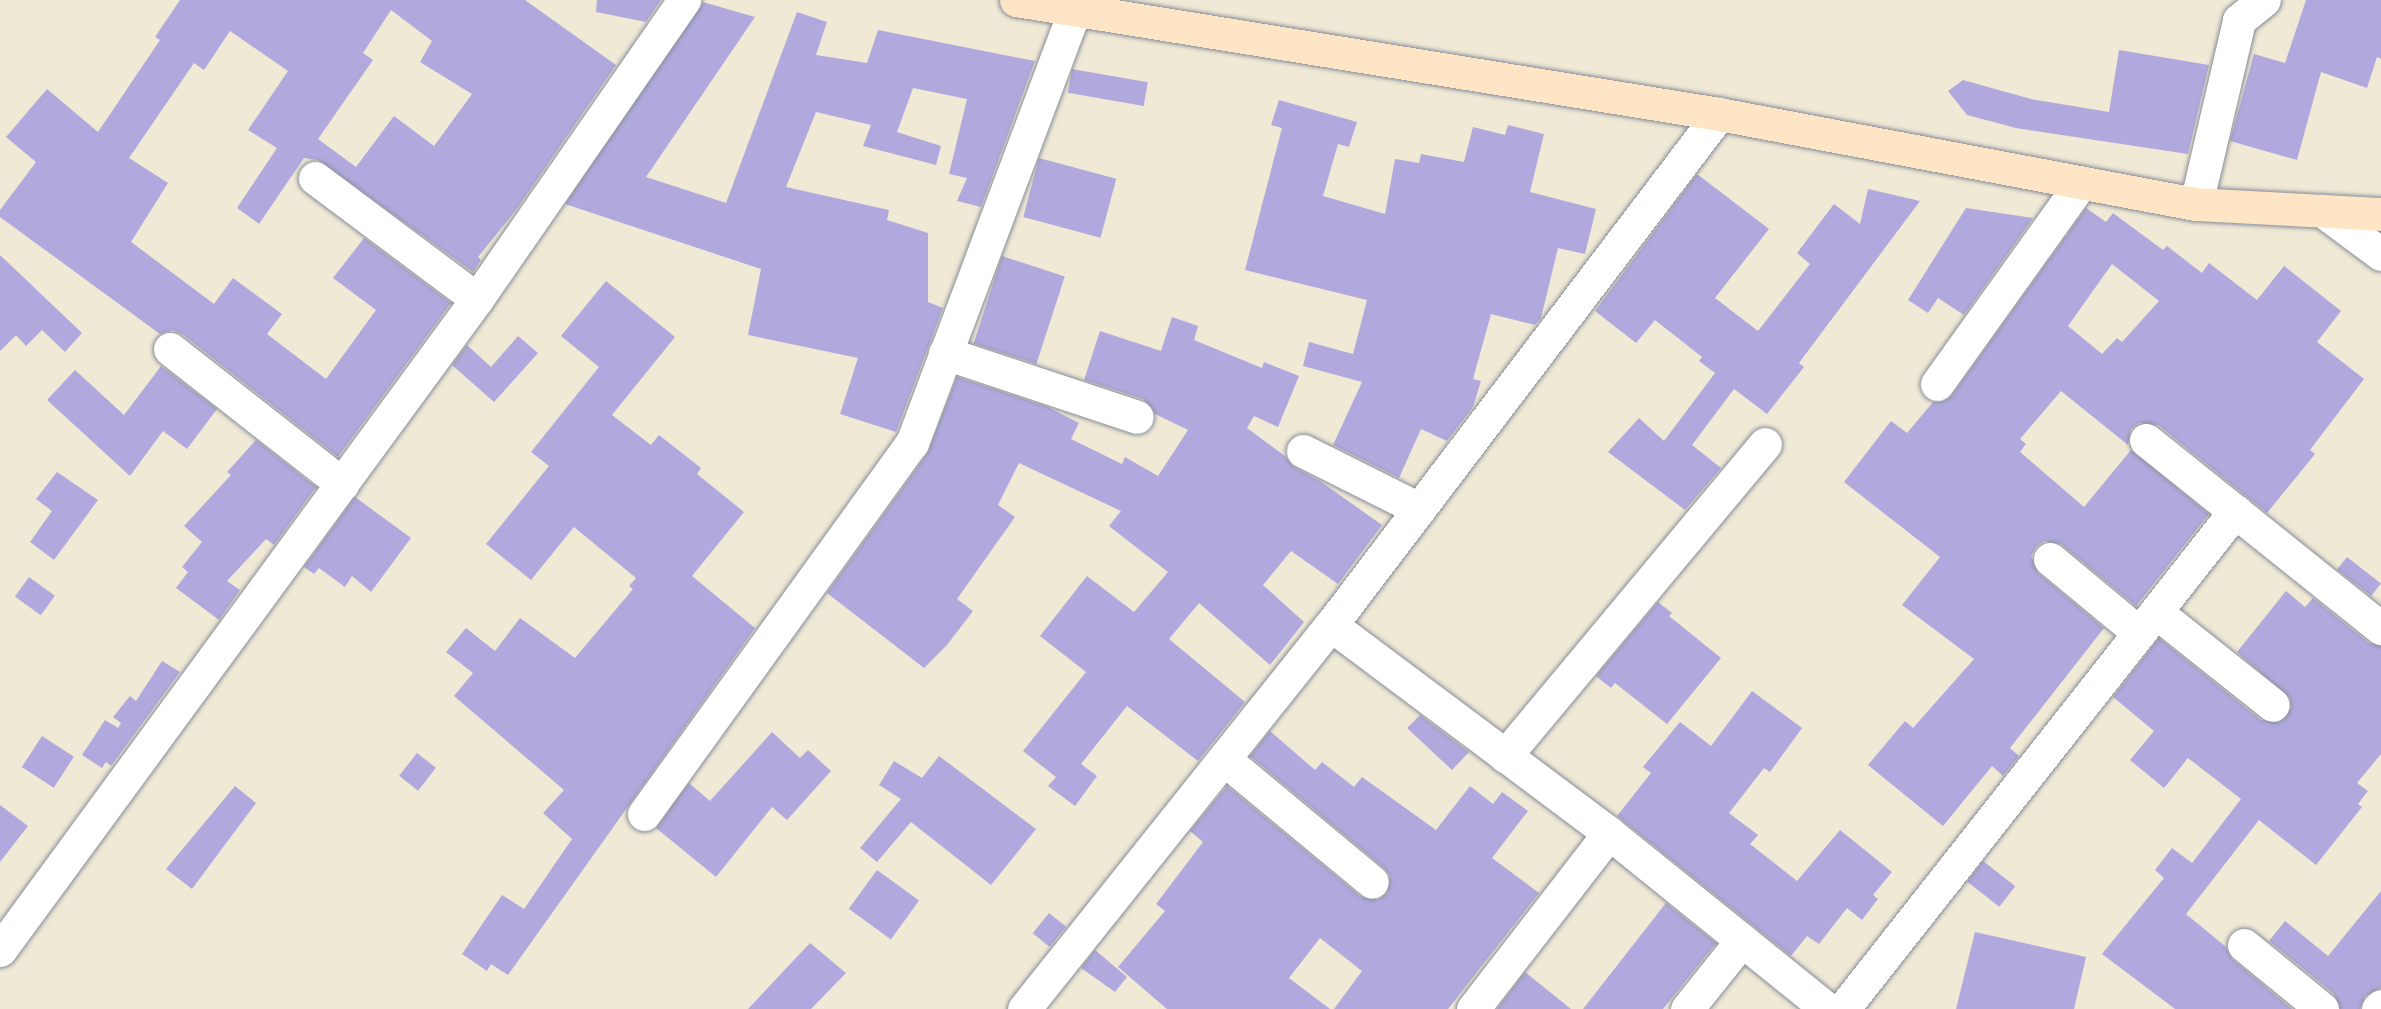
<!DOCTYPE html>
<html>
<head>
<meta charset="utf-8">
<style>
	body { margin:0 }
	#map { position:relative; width:2381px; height:1009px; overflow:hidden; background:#f0e9d5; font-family:"Playpen Sans",sans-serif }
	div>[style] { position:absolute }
	.building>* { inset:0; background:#b1a9dd; transform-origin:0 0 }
	.roads { filter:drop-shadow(0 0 2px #868c9a) drop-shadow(0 0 2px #868c9a) }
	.street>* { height:33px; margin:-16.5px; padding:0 16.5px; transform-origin:16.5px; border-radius:16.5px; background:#fff }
	.secondary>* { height:33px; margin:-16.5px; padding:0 16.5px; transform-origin:16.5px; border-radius:16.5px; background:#fde5c5 }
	span { translate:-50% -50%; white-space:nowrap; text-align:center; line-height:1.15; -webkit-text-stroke:5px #f6f6f2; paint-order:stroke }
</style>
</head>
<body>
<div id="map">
	<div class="building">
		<div style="clip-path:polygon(evenodd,180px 0,525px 0,616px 65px,516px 210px,478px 257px,481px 260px,473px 272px,318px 160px,304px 158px,259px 224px,237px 208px,277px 148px,248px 130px,288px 71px,230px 31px,204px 70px,194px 63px,129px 158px,168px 183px,131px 242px,214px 304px,233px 278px,282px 314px,267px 334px,326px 379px,376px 310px,333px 278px,364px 238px,451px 303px,338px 457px,182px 334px,172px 330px,160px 334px,0 217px,0 210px,36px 162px,6px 137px,47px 89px,98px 132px,160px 40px,155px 37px,180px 0,391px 10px,432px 41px,420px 62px,472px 94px,434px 146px,394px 116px,356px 167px,318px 139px,373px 60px,363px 53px,391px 10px)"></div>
		<div style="clip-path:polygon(597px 0,661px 0,646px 22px,596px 12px)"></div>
		<div style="clip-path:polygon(2306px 0,2381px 0,2381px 59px,2377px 57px,2367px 88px,2321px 72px,2297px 160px,2230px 141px,2254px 54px,2285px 63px)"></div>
		<div style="clip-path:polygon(703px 2px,755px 17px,646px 177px,726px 203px,797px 12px,827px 22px,816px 55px,867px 63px,878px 30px,1035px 61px,981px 207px,957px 201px,967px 178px,949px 174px,967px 99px,913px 88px,897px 132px,941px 146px,936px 165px,863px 146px,871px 125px,816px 112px,786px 187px,889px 210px,887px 220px,928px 233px,928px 302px,943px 308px,896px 432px,840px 414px,858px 358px,748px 335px,761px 269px,565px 204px)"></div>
		<div style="clip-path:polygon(2119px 50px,2209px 65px,2188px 154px,2016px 128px,1967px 115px,1948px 91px,1963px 80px,2031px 99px,2109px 112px)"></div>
		<div style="left:1072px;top:69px;width:77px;height:24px;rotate:10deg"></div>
		<div style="clip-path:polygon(1279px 100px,1357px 122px,1349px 147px,1338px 144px,1323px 196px,1385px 214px,1395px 159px,1419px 163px,1421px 154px,1464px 162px,1473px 127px,1505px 135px,1508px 125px,1544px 134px,1530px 192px,1596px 209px,1585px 254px,1558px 248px,1541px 318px,1535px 325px,1491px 314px,1473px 379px,1481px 381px,1473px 407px,1447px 441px,1421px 429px,1399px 478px,1333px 445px,1362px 382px,1303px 366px,1309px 342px,1353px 354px,1367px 300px,1245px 270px,1282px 128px,1271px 125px)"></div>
		<div style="left:1039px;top:158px;width:80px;height:61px;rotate:15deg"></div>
		<div style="clip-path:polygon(1697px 174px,1769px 229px,1715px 298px,1758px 331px,1810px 264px,1797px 253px,1834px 204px,1860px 224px,1868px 189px,1920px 201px,1799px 363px,1804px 367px,1767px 414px,1734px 389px,1692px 445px,1721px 468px,1685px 510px,1608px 452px,1639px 418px,1664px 441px,1715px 373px,1699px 361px,1702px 357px,1655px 320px,1636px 343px,1595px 311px)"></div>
		<div style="clip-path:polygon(1966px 208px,2033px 218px,1964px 315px,1938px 298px,1928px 313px,1908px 300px)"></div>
		<div style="clip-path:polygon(evenodd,2086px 208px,2106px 222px,2113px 213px,2163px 250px,2167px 246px,2202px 273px,2209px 263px,2257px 300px,2284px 266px,2341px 311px,2317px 342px,2364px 379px,2310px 450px,2315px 454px,2267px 513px,2158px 425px,2139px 423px,2131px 429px,2128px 445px,2061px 391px,2020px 439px,2026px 444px,2020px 452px,2084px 507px,2131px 450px,2209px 514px,2136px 606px,2061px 544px,2044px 541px,2036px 547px,2031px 556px,2038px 573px,2104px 628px,2010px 748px,2019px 756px,2003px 776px,1992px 766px,1943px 826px,1868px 765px,1905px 721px,1913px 728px,1974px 659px,1902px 605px,1940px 557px,1844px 482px,1891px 421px,1907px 433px,1933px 402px,1944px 401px,1952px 395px,2086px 208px,2112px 264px,2159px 301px,2122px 342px,2117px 338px,2102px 354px,2068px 326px,2112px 264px)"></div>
		<div style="clip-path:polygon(0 255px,82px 333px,65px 352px,42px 330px,26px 346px,16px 335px,0 351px)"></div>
		<div style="left:1002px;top:256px;width:66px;height:92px;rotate:18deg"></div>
		<div style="clip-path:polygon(606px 281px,675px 337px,612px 415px,651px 445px,659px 435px,701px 468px,697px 474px,744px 512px,692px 576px,755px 628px,508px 975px,491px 964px,487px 971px,462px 954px,502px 895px,524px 909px,572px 839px,543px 813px,564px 790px,454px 696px,473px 673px,446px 652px,466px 628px,495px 651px,520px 618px,575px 658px,633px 589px,629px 586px,636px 578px,574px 527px,531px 580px,486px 544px,549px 466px,531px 452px,599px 367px,561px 336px)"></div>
		<div style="clip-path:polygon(1172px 317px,1198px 326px,1194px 340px,1262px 368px,1264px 362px,1299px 376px,1278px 427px,1254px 416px,1247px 428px,1285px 456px,1294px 467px,1320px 481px,1382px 525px,1338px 584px,1291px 551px,1263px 585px,1304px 622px,1270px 665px,1199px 603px,1169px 639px,1245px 702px,1198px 761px,1127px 706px,1081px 764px,1097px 776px,1075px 806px,1048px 786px,1056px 777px,1023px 751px,1086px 672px,1040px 636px,1087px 576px,1134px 612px,1168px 572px,1109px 526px,1121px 511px,1019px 463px,998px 505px,1015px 517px,957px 599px,973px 611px,947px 645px,924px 668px,827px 593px,927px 454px,957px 377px,1048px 407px,1079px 423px,1071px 439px,1122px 464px,1125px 457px,1158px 476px,1188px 430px,1155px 414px,1143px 399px,1084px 380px,1100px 331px,1161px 351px)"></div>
		<div style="clip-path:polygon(518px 336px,538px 353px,494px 402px,452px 365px,467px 345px,491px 367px)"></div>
		<div style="clip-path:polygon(161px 366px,217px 409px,187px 449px,163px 431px,130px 476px,47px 400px,75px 370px,124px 415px)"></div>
		<div style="clip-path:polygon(256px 440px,316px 487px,274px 545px,266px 539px,227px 581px,240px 590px,219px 620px,176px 588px,188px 572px,182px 567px,202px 542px,184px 526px,231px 475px,227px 472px)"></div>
		<div style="clip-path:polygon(57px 472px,98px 500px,54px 560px,30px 542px,52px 511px,36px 499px)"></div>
		<div style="clip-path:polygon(355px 497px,411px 538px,371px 592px,352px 576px,345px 587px,319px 568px,314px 574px,304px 567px)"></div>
		<div style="left:2347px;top:557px;width:43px;height:16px;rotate:38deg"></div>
		<div style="left:29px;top:577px;width:32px;height:24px;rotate:36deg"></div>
		<div style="clip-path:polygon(2286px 591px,2305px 607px,2313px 598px,2369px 643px,2381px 646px,2381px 754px,2357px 783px,2368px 791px,2358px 804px,2362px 807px,2316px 865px,2259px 820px,2186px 914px,2226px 947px,2232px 959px,2292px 1009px,2175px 1009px,2102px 954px,2164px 878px,2155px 870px,2172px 848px,2192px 863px,2241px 799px,2188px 758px,2164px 788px,2130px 760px,2154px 731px,2113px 697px,2159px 638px,2261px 720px,2280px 722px,2291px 708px,2290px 698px,2237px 652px)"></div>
		<div style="clip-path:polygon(1658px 602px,1672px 613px,1669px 616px,1721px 658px,1667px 724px,1615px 683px,1611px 688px,1596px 676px)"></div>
		<div style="clip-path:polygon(162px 661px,180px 672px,111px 766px,106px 762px,102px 768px,82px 755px,105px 720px,118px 728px,121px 723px,113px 717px,130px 696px,136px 701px)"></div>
		<div style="clip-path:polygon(1752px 691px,1802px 728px,1770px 772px,1764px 768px,1729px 813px,1758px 835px,1750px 844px,1797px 881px,1840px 830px,1892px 872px,1873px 895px,1878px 899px,1862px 920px,1847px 908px,1819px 944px,1807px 936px,1791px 956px,1617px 816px,1651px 773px,1643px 767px,1680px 722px,1711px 746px)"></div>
		<div style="clip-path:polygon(1420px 715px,1469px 752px,1452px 770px,1407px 728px)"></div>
		<div style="clip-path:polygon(1270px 731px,1315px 770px,1322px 762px,1354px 787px,1362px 777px,1436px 830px,1470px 786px,1493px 804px,1502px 792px,1528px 811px,1492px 858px,1539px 893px,1448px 1009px,1334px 1009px,1362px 971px,1320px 938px,1289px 978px,1330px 1009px,1167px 1009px,1118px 967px,1165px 911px,1156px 904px,1203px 842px,1190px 831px,1227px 786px,1360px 896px,1378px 900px,1387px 893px,1390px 876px,1384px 868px,1250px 756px)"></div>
		<div style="clip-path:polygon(772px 732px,800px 758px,808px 750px,831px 771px,787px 820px,772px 807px,716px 877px,656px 828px,689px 783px,710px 801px)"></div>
		<div style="left:42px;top:736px;width:38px;height:37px;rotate:33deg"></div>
		<div style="left:417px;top:753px;width:24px;height:29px;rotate:38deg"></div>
		<div style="clip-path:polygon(939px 756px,1036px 829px,991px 885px,911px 822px,877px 862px,860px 848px,901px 799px,879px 785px,894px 761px,922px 778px)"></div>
		<div style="clip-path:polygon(235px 786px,256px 803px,192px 889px,166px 869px)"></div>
		<div style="clip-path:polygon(0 805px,28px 826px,0 862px)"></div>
		<div style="left:1983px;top:861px;width:41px;height:26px;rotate:38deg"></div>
		<div style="left:877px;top:870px;width:52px;height:48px;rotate:36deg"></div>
		<div style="clip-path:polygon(2381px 891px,2381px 988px,2365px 996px,2360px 1009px,2340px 1009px,2334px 994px,2269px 941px,2285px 921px,2328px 956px)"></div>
		<div style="clip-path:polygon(1666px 903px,1716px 943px,1663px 1009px,1583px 1009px)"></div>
		<div style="left:1049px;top:913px;width:22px;height:26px;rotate:39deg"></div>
		<div style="clip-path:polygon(1975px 932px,2086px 957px,2074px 1009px,1956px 1009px)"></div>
		<div style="clip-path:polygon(810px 943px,846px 973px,811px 1009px,748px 1009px)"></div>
		<div style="clip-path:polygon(1095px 950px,1127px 977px,1115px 992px,1081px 968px)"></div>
		<div style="clip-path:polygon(1525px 972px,1571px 1009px,1497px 1009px)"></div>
	</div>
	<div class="roads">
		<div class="street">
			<div style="left:315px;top:178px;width:202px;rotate:36.8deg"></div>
			<div style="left:2196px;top:204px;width:189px;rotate:-76.8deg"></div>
			<div style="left:2239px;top:20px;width:32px;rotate:-39deg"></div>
			<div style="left:2323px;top:211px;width:72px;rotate:36.6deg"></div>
			<div style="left:170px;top:349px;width:219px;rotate:38.1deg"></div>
			<div style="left:945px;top:353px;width:202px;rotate:18.4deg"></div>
			<div style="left:1937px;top:384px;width:247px;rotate:-54.4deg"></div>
			<div style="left:2146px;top:440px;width:301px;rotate:38.7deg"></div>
			<div style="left:1303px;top:451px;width:130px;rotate:26.6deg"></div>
			<div style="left:2050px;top:559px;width:116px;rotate:39.7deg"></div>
			<div style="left:2156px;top:612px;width:149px;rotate:38.5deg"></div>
			<div style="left:1331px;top:625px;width:347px;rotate:36.8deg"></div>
			<div style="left:1609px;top:833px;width:280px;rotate:38.9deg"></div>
			<div style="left:1505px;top:756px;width:406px;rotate:-50.2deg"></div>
			<div style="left:1224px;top:759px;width:192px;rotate:39.7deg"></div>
			<div style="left:644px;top:814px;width:458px;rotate:-54.2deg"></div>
			<div style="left:912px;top:443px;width:464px;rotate:-69.4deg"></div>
			<div style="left:2244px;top:945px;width:101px;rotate:39.4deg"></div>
			<div style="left:0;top:950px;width:807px;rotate:-53.77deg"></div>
			<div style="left:477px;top:299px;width:364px;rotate:-55.3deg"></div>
			<div style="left:1024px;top:1009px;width:492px;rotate:-51.4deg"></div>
			<div style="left:1331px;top:625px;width:642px;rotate:-52.79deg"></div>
			<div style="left:1473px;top:1009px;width:222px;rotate:-52.3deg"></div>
			<div style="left:1687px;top:1009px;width:88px;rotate:-51.4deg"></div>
			<div style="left:1843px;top:1009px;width:634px;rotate:-51.79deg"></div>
			<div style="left:2378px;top:1009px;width:4px;rotate:-45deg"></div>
		</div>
		<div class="secondary">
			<div style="left:1016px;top:0;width:712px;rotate:9.21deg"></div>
			<div style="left:1719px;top:114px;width:485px;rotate:10.7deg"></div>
			<div style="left:2196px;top:204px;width:185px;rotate:3.1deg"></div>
		</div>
	</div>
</div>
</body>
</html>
